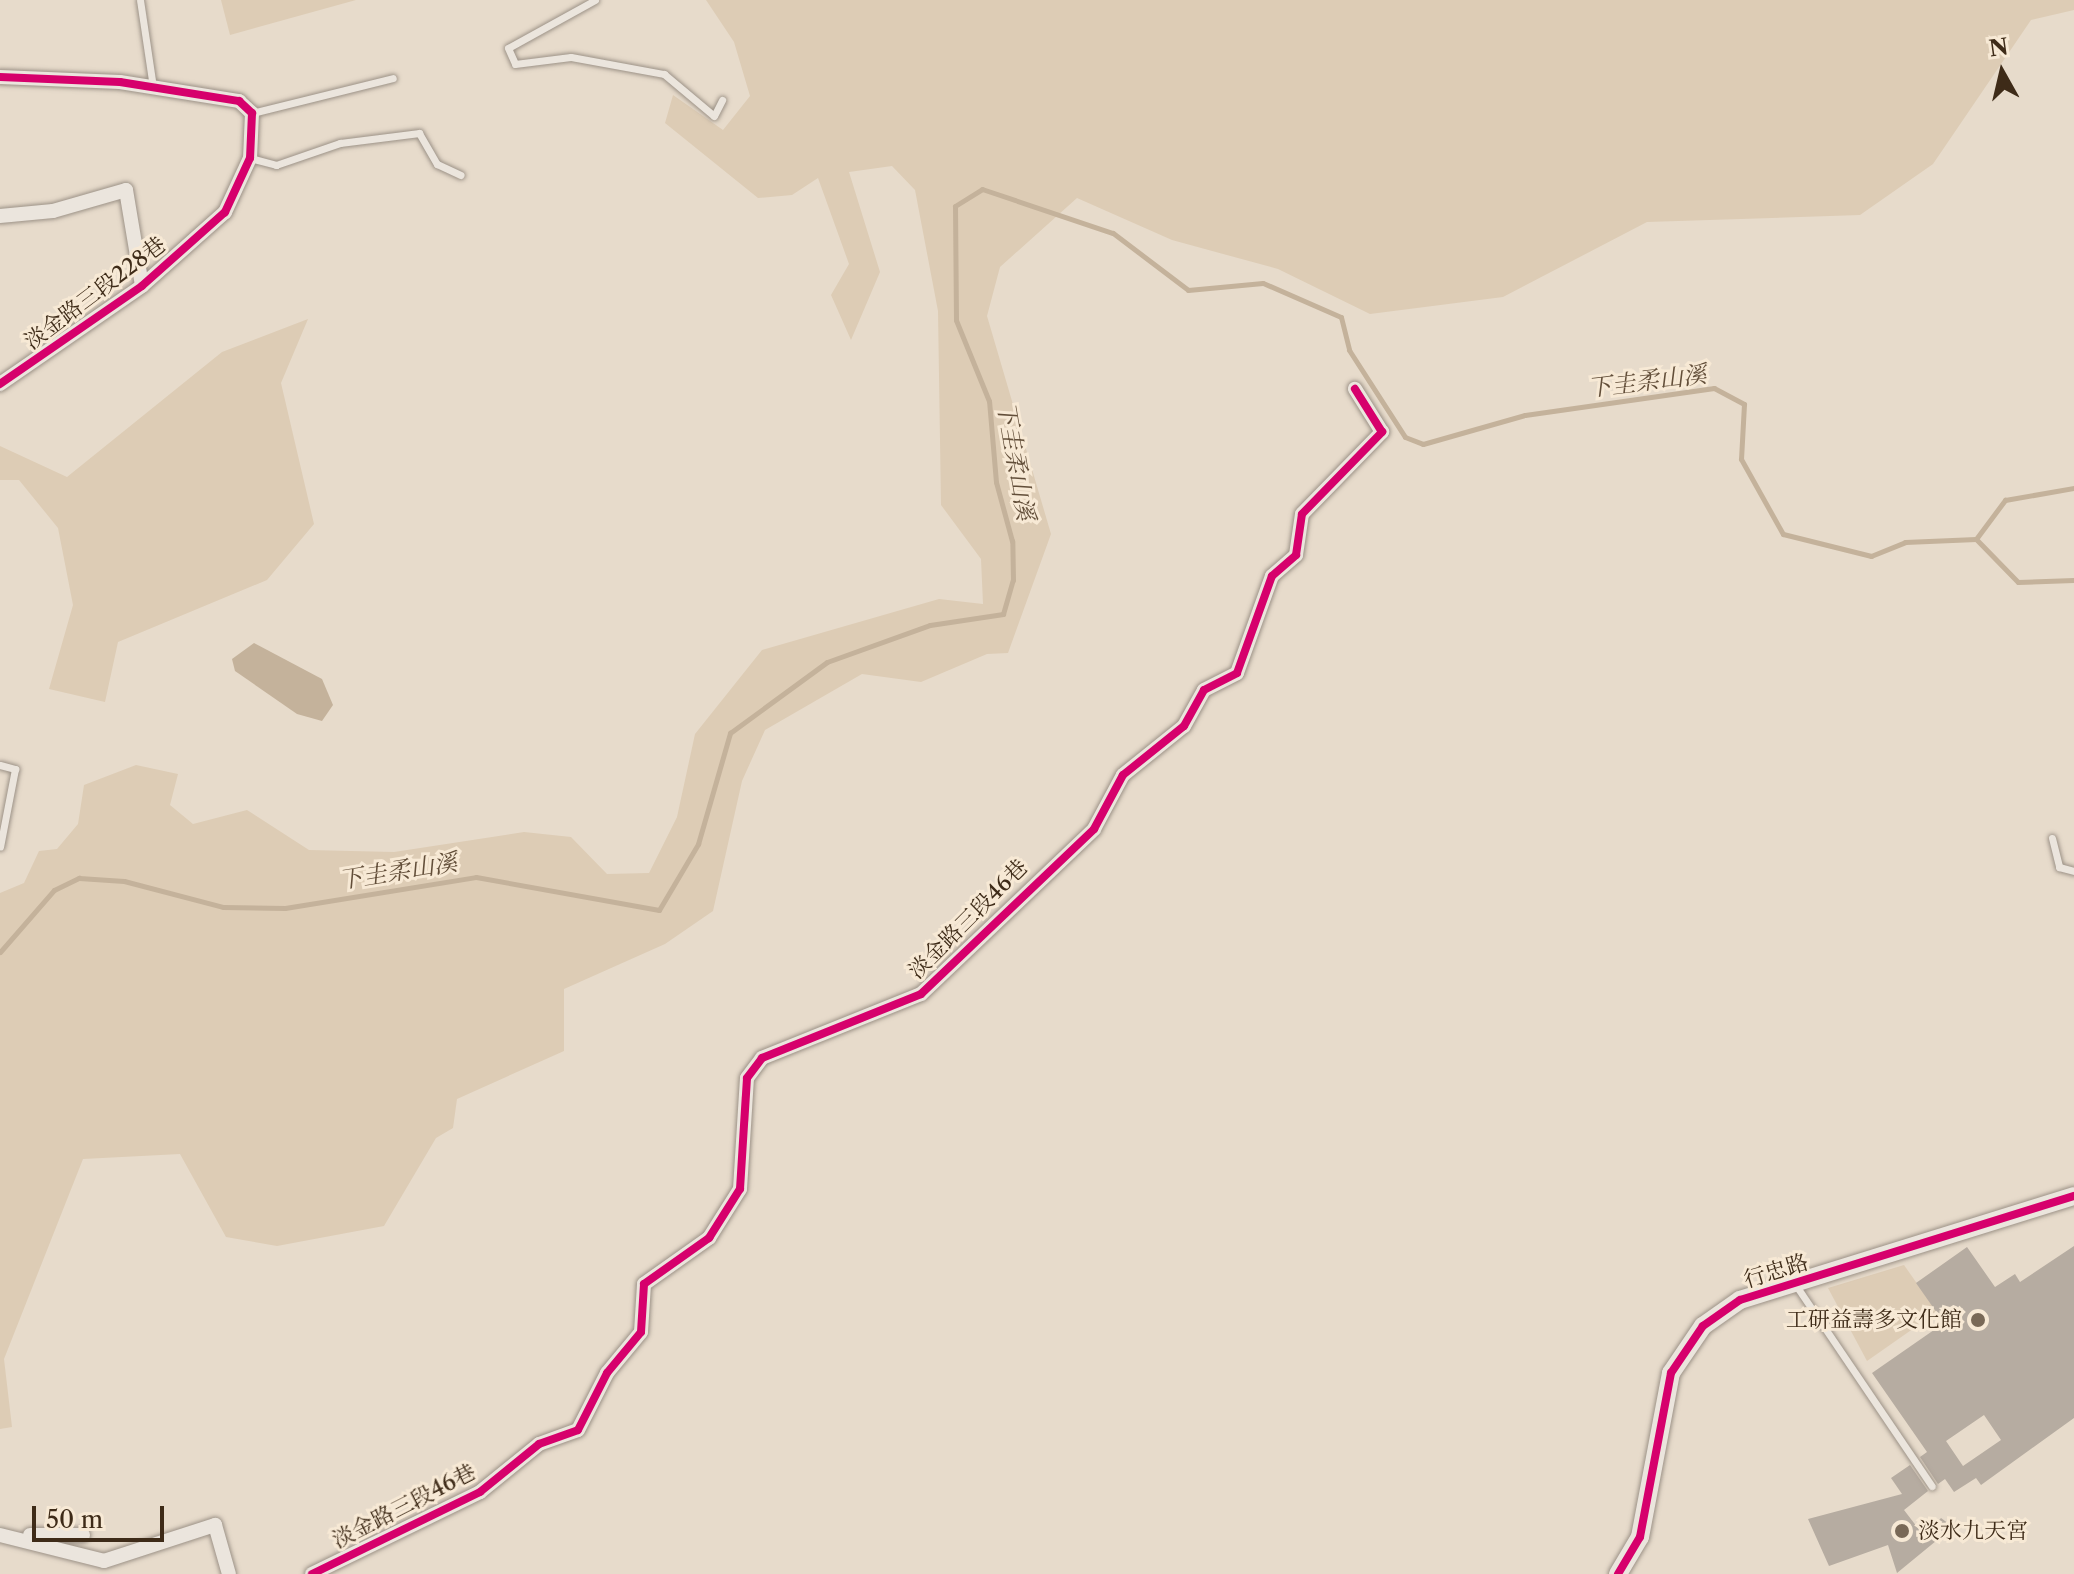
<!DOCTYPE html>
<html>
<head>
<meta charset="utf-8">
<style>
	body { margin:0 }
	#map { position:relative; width:2074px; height:1574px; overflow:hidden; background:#e7dbcb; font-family:"Libre Caslon Text","Noto Serif TC",serif }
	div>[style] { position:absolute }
	.green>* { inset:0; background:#ddccb5 }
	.water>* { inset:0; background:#c4b29b }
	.stream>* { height:5px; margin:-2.5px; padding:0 2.5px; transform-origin:2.5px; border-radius:2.5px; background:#c4b29b }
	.building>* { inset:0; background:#b6aca1 }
	.roads { filter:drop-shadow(0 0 2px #9c9287) drop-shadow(0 0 2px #9c9287) }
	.service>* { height:7px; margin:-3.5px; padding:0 3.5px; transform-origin:3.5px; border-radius:3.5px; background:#ebe5dd }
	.minor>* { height:14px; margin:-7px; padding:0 7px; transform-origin:7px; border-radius:7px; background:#ebe5dd }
	.tertiary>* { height:18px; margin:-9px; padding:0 9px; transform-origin:9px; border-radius:9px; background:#ebe5dd }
	.cycleway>* { height:8px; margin:-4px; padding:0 4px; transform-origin:4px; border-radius:4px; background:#d6006c }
	.dots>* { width:22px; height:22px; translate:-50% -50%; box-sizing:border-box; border:4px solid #f7e9d5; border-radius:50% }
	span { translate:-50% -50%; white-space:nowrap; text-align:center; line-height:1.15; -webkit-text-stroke:6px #f7e9d5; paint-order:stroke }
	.street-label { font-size:22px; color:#3e2b18 }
	.poi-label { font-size:22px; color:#3e2b18 }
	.right { translate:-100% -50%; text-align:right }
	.left { translate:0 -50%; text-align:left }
	.water-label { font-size:24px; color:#624e39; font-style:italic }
	.north { position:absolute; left:1962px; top:32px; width:80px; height:80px; -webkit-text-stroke:6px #f7e9d5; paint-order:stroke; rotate:352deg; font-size:22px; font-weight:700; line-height:32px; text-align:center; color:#3e2b18 }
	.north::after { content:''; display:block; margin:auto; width:28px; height:36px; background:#3e2b18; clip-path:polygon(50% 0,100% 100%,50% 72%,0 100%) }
	.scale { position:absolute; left:32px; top:1506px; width:132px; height:36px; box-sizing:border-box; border:4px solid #3e2b18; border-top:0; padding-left:10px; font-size:24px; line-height:28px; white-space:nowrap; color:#3e2b18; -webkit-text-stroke:6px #f7e9d5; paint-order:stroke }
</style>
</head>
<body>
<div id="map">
	<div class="green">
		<div style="clip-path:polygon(221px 0,356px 0,230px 35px)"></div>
		<div style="clip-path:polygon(706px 0,2074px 0,2074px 10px,2031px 20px,1933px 164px,1860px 215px,1647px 222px,1503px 297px,1370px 314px,1278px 269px,1172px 240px,1077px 198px,1000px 267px,987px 316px,1051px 534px,1008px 653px,987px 654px,921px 682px,862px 674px,765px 730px,742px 781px,713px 911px,665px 944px,564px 989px,564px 1051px,457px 1099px,453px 1128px,436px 1138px,384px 1226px,277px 1246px,226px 1237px,180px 1154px,83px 1159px,4px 1359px,12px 1427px,0 1429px,0 893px,24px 883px,39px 851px,57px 849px,78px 824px,84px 785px,136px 765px,178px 774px,170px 805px,193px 824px,247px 810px,309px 850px,394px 852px,524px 832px,571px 837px,607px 874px,649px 873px,677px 817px,695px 734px,762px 650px,939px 599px,983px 604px,981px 559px,941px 505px,938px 311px,915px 190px,892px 166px,849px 172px,880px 272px,851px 340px,831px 295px,849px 264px,818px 178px,792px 195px,758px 198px,665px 123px,673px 95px,723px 130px,750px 96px,734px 42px)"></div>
		<div style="clip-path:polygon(308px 319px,281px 383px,314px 524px,267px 580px,118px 642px,105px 702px,49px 689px,73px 605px,58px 528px,19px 480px,0 480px,0 446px,67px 477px,222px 352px)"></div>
		<div style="clip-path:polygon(1904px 1265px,1937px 1312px,1867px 1361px,1828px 1288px)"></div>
	</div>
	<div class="water">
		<div style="clip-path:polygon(254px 643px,322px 679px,333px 705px,322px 721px,297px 714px,235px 671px,232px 659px)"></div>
	</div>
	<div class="stream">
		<div style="left:1976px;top:539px;width:49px;rotate:-53.4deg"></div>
		<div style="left:2005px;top:500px;width:70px;rotate:-9.9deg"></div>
		<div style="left:0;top:952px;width:82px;rotate:-48.9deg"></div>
		<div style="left:54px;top:890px;width:28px;rotate:-26deg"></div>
		<div style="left:79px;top:878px;width:45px;rotate:3.8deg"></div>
		<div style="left:124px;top:881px;width:102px;rotate:14.7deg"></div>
		<div style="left:223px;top:907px;width:62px;rotate:0.9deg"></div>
		<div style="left:285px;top:908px;width:193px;rotate:-9.2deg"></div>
		<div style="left:476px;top:877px;width:186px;rotate:10.2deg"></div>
		<div style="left:659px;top:910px;width:77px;rotate:-59.4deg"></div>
		<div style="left:698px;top:844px;width:116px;rotate:-73.9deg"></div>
		<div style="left:730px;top:733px;width:120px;rotate:-36.2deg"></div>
		<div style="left:827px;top:662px;width:109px;rotate:-19.8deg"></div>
		<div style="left:930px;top:625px;width:74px;rotate:-8.6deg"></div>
		<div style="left:1003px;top:614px;width:35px;rotate:-74deg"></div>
		<div style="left:1013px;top:580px;width:39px;rotate:-91deg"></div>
		<div style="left:1012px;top:541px;width:61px;rotate:-105.2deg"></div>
		<div style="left:996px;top:482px;width:81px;rotate:-94.9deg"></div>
		<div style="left:989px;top:401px;width:87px;rotate:-112.2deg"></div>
		<div style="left:956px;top:320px;width:114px;rotate:-90.5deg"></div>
		<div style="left:955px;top:206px;width:32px;rotate:-32deg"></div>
		<div style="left:982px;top:189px;width:138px;rotate:18.6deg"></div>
		<div style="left:1113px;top:233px;width:94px;rotate:37.2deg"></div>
		<div style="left:1188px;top:290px;width:75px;rotate:-5.3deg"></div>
		<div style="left:1263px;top:283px;width:85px;rotate:23.6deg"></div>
		<div style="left:1341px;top:317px;width:34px;rotate:76deg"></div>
		<div style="left:1349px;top:350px;width:103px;rotate:57.2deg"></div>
		<div style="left:1405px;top:437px;width:19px;rotate:21deg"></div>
		<div style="left:1423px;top:444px;width:106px;rotate:-15.9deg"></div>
		<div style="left:1525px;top:415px;width:191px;rotate:-8.1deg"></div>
		<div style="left:1714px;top:388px;width:34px;rotate:28deg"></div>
		<div style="left:1744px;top:404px;width:55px;rotate:93.1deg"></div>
		<div style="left:1741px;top:459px;width:86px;rotate:60.8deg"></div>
		<div style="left:1783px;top:534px;width:91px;rotate:14deg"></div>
		<div style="left:1871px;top:556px;width:37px;rotate:-22deg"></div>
		<div style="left:1905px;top:542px;width:71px;rotate:-2.4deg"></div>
		<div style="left:1976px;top:539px;width:60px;rotate:45.7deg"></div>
		<div style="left:2018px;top:582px;width:56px;rotate:-2deg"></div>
	</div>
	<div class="building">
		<div style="clip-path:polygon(evenodd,2074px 1246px,2074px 1418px,1981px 1485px,1976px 1478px,1954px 1492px,1945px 1479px,1938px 1484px,1920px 1457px,1927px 1452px,1872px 1373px,1944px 1323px,1916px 1283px,1967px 1247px,1995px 1287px,2015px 1274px,2020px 1282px,2074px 1246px,1984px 1415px,2001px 1440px,1963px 1466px,1946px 1441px,1984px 1415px)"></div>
		<div style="clip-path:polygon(1910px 1465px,1928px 1491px,1904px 1510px,1924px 1536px,1941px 1518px,1953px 1527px,1897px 1573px,1888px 1545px,1829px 1566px,1808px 1519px,1902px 1494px,1891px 1478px)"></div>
	</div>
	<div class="roads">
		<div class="service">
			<div style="left:140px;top:0;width:88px;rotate:81.5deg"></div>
			<div style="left:595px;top:0;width:99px;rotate:151.1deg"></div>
			<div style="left:508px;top:48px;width:17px;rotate:66deg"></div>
			<div style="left:515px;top:64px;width:56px;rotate:-7.1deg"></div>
			<div style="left:571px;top:57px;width:95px;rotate:10.4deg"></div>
			<div style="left:664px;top:74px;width:65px;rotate:40deg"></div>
			<div style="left:714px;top:116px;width:18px;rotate:-63deg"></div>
			<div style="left:252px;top:113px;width:145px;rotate:-13.9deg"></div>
			<div style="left:250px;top:158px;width:27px;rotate:15deg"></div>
			<div style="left:276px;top:165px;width:68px;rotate:-19deg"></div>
			<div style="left:340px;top:143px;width:80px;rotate:-7.2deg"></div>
			<div style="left:419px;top:133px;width:36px;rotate:60deg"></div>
			<div style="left:437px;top:164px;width:26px;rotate:25deg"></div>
			<div style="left:0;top:765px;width:16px;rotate:15deg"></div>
			<div style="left:15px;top:769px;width:79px;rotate:100.9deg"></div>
			<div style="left:2052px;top:838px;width:30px;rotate:76deg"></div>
			<div style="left:2059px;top:867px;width:16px;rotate:15deg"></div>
			<div style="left:1795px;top:1284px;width:244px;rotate:55.9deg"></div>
		</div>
		<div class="minor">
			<div style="left:0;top:77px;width:120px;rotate:2.4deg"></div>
			<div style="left:120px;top:82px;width:121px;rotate:9.1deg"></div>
			<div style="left:239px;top:101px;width:18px;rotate:43deg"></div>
			<div style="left:252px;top:113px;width:45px;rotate:92.5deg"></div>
			<div style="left:250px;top:158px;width:60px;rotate:114.8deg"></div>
			<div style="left:225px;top:212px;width:111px;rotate:138.3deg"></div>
			<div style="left:142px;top:286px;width:173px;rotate:145.4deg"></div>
			<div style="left:0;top:216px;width:53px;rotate:-5.4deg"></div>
			<div style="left:53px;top:211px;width:76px;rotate:-16deg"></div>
			<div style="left:126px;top:190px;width:97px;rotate:80.5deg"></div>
			<div style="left:0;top:1535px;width:107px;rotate:14deg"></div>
			<div style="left:104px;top:1561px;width:117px;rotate:-18deg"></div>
			<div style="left:215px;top:1525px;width:51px;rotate:74.1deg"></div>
			<div style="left:30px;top:1535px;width:53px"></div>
			<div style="left:312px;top:1574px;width:187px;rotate:-26deg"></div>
			<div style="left:480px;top:1492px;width:76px;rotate:-39.1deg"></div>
			<div style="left:539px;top:1444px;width:41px;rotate:-19.7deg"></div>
			<div style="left:578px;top:1430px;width:64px;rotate:-63deg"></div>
			<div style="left:607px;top:1373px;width:53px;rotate:-50.3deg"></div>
			<div style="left:641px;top:1332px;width:48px;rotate:-86.4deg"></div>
			<div style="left:644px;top:1284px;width:80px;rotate:-35.3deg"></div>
			<div style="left:709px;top:1238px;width:58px;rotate:-57.7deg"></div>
			<div style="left:740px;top:1189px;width:111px;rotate:-86.4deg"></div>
			<div style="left:747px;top:1078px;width:25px;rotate:-53deg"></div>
			<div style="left:762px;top:1058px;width:171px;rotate:-21.9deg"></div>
			<div style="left:921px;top:994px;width:239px;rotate:-43.6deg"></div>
			<div style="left:1094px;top:829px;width:61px;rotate:-61.8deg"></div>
			<div style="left:1123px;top:775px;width:78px;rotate:-38.8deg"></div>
			<div style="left:1184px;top:726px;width:41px;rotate:-60.9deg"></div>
			<div style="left:1204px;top:690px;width:37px;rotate:-27deg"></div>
			<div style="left:1237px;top:673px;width:103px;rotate:-70.2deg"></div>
			<div style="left:1272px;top:576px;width:32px;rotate:-41deg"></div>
			<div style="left:1296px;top:555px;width:41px;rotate:-81.7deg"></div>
			<div style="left:1302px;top:514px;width:115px;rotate:-45.7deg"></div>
			<div style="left:1382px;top:432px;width:51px;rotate:-122.1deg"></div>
		</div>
		<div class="tertiary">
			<div style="left:1618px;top:1574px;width:43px;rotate:-59.3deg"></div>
			<div style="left:1640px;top:1537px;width:167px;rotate:-79.3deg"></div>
			<div style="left:1671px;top:1373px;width:57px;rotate:-55.8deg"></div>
			<div style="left:1703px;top:1326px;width:45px;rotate:-35.1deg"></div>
			<div style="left:1740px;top:1300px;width:350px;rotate:-17.3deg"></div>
		</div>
	</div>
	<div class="cycleway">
		<div style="left:0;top:77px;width:120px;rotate:2.4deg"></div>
		<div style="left:120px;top:82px;width:121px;rotate:9.1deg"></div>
		<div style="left:239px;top:101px;width:18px;rotate:43deg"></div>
		<div style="left:252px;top:113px;width:45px;rotate:92.5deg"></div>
		<div style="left:250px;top:158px;width:60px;rotate:114.8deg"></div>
		<div style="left:225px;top:212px;width:111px;rotate:138.3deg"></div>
		<div style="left:142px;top:286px;width:173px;rotate:145.4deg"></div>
		<div style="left:312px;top:1574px;width:187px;rotate:-26deg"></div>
		<div style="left:480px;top:1492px;width:76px;rotate:-39.1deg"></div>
		<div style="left:539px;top:1444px;width:41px;rotate:-19.7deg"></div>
		<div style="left:578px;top:1430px;width:64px;rotate:-63deg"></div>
		<div style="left:607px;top:1373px;width:53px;rotate:-50.3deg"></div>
		<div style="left:641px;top:1332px;width:48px;rotate:-86.4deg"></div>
		<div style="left:644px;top:1284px;width:80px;rotate:-35.3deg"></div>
		<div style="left:709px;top:1238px;width:58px;rotate:-57.7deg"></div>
		<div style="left:740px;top:1189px;width:111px;rotate:-86.4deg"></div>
		<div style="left:747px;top:1078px;width:25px;rotate:-53deg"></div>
		<div style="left:762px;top:1058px;width:171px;rotate:-21.9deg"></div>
		<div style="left:921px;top:994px;width:239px;rotate:-43.6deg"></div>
		<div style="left:1094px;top:829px;width:61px;rotate:-61.8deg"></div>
		<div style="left:1123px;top:775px;width:78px;rotate:-38.8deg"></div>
		<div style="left:1184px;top:726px;width:41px;rotate:-60.9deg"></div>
		<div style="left:1204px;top:690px;width:37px;rotate:-27deg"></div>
		<div style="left:1237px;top:673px;width:103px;rotate:-70.2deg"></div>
		<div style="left:1272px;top:576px;width:32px;rotate:-41deg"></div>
		<div style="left:1296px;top:555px;width:41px;rotate:-81.7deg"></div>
		<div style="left:1302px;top:514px;width:115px;rotate:-45.7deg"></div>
		<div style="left:1382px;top:432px;width:51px;rotate:-122.1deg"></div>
		<div style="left:1618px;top:1574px;width:43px;rotate:-59.3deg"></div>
		<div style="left:1640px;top:1537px;width:167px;rotate:-79.3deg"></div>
		<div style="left:1671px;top:1373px;width:57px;rotate:-55.8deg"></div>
		<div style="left:1703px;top:1326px;width:45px;rotate:-35.1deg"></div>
		<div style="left:1740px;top:1300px;width:350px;rotate:-17.3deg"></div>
	</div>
	<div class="dots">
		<div style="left:1978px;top:1320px;background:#796957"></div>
		<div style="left:1902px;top:1531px;background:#796957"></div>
	</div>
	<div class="street-label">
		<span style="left:95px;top:293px;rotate:-37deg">淡金路三段228巷</span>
		<span style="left:968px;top:919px;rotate:-45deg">淡金路三段46巷</span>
		<span style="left:1776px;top:1271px;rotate:-17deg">行忠路</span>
		<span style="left:404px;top:1506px;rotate:-27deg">淡金路三段46巷</span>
	</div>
	<div class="poi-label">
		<span class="right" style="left:1962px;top:1320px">工研益壽多文化館</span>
		<span class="left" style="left:1918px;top:1531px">淡水九天宮</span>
	</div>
	<div class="water-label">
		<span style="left:1647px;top:381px;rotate:-7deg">下圭柔山溪</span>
		<span style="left:1016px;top:461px;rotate:80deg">下圭柔山溪</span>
		<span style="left:398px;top:871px;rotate:-9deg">下圭柔山溪</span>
	</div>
	<div class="north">N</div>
	<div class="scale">50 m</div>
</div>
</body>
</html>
